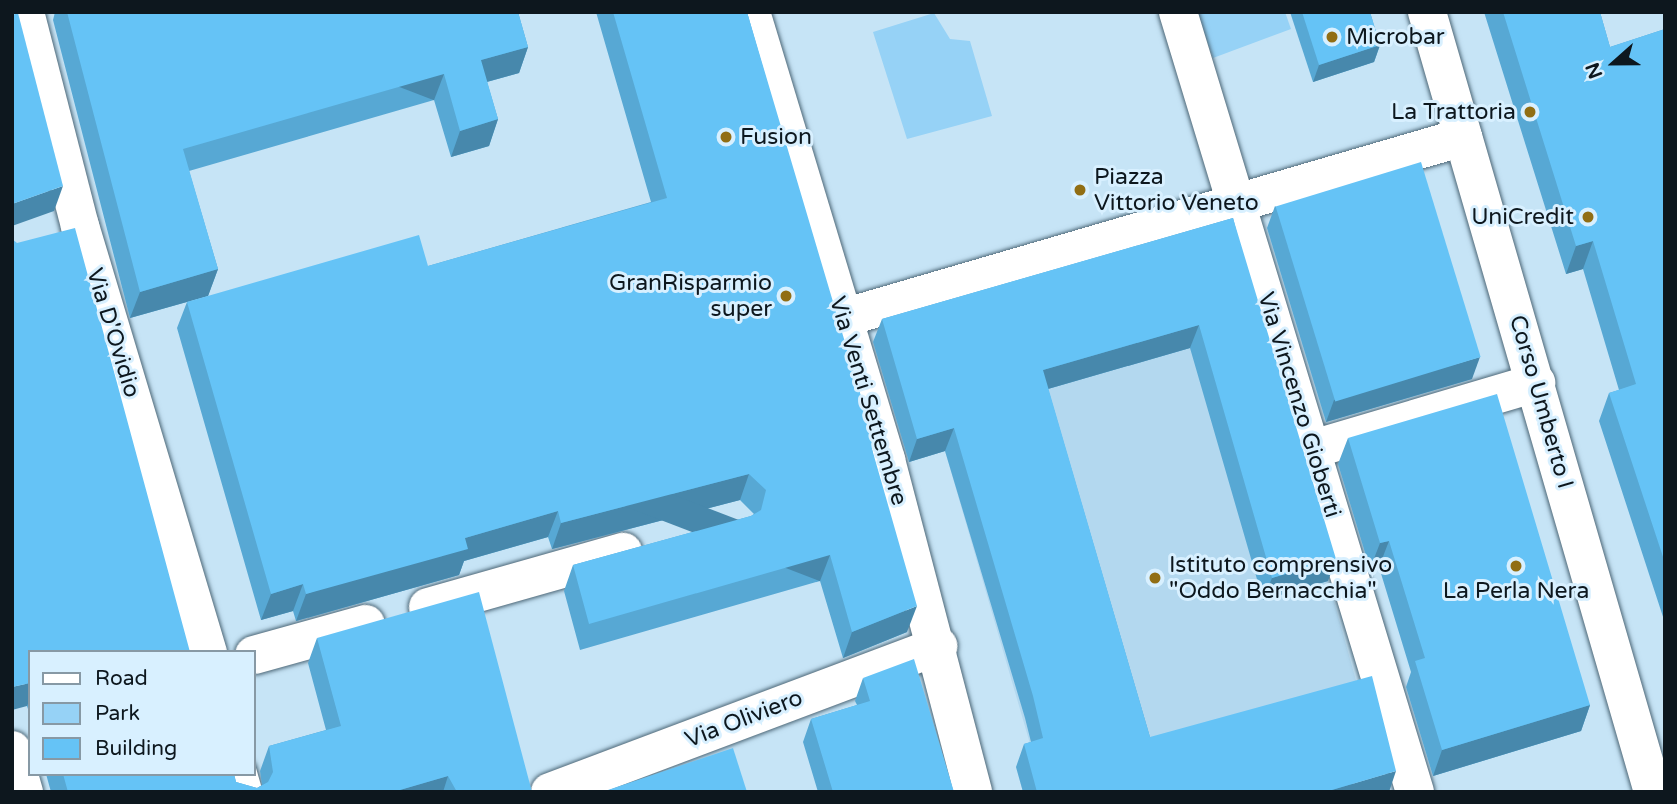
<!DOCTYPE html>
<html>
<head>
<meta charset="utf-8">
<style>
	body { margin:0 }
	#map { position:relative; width:1677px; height:804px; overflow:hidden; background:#c6e4f6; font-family:"Varela Round",sans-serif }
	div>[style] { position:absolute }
	.built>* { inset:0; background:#b3d8ef }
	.green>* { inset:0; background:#96d2f6 }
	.roads { filter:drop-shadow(0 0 2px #4d6777) drop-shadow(0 0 2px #4d6777) }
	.minor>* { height:38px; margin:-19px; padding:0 19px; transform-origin:19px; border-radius:19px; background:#fff }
	.wall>* { inset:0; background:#57a8d4 }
	.shaded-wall>* { inset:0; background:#4788ac; transform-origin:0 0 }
	.building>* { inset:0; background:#65c3f6; transform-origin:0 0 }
	.dots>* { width:19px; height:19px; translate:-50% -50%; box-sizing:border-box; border:4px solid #d8f0ff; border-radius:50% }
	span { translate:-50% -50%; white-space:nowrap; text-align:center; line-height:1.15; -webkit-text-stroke:6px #d8f0ff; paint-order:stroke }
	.poi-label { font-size:23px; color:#0d171e }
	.left { translate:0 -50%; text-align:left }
	.right { translate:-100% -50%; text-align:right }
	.street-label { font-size:23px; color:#0d171e }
	.frame { position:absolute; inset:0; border:14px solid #0d171e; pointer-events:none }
	.legend { position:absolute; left:28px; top:650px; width:228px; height:126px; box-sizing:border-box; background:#d8f0ff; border:2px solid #8799a5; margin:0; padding:9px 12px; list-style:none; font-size:21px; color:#0d171e }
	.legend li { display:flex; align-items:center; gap:14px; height:35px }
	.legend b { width:35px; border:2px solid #8799a5 }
	.north { position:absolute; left:1579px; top:28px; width:70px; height:70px; -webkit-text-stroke:5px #d8f0ff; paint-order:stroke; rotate:249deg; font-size:19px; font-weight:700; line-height:28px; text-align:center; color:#0d171e }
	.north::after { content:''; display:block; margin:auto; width:24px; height:32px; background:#0d171e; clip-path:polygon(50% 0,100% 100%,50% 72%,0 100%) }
</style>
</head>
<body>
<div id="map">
	<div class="built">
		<div style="clip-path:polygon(1233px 238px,1387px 792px,1023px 792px,1016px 767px,1035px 761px,945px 451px,922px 458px)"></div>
	</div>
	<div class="green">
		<div style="clip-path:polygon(1197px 12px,1285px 12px,1291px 29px,1213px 58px)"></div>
		<div style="clip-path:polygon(934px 13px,950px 39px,970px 41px,992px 116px,907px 139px,873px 32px)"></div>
	</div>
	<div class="roads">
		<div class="minor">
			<div style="left:25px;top:12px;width:221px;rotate:75.6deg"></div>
			<div style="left:80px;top:226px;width:445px;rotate:73.3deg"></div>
			<div style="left:751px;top:12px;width:468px;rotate:73.2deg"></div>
			<div style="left:886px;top:460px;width:343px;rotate:75.3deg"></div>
			<div style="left:1178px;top:12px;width:815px;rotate:73.1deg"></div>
			<div style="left:1427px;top:12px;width:812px;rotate:73.84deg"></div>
			<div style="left:843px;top:318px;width:646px;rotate:-16.27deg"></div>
			<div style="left:1313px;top:449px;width:233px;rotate:-16.5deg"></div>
			<div style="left:428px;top:607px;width:203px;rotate:-15.8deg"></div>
			<div style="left:254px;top:655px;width:116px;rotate:-15.5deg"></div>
			<div style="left:12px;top:750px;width:44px;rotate:74.1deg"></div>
			<div style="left:238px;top:774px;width:19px;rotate:74deg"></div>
			<div style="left:550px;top:792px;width:415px;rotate:-20.6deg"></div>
		</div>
	</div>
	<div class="wall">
		<div style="clip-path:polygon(55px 12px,518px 12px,528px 47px,519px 73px,487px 82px,498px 119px,489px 146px,451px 157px,434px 100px,189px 171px,218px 269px,208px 296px,130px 318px,53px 20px)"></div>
		<div style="clip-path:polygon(596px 12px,747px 12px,872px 449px,907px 632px,843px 658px,820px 581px,580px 650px,564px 591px,573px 565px,751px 516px,754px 514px,740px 500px,552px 549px,548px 537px,464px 561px,459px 575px,296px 621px,293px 611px,261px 620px,177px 328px,187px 302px,428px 266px,651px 202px)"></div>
		<div style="clip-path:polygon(1290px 12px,1370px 12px,1380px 45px,1374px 62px,1313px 82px)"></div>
		<div style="clip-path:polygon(1484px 12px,1600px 12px,1610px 47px,1665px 29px,1665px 623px,1599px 421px,1609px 393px,1619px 390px,1583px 269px,1566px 274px)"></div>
		<div style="clip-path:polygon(1275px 206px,1472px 379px,1326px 422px,1267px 228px)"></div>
		<div style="clip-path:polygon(1233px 218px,1328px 581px,1263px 600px,1190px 348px,1048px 389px,1150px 737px,1389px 792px,1023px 792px,1016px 767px,1024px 744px,1031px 742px,1025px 718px,945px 451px,909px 462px,873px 342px,882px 319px)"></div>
		<div style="clip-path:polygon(12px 239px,30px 652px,30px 715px,27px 706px)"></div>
		<div style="clip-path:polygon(1348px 438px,1590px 705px,1581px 731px,1433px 776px,1406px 687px,1411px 672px,1379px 567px,1370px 569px,1338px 464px)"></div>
		<div style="clip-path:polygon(317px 638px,532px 792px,51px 792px,46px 774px,234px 774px,236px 782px,257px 788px,262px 785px,260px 771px,269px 746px,326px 730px,308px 663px)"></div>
		<div style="clip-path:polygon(863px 678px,954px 792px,818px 792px,803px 742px,811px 719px,857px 705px,855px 701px)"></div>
	</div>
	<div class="shaded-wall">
		<div style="clip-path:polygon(1380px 45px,1374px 62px,1313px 82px,1319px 65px)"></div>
		<div style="clip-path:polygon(528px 47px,519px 73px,472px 86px,481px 60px)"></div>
		<div style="left:444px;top:74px;width:28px;height:272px;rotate:111deg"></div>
		<div style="clip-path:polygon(498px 119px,489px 146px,451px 157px,460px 131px)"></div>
		<div style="clip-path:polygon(63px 186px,54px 211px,12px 226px,12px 204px)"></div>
		<div style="clip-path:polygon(1593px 241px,1583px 269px,1566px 274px,1576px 246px)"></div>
		<div style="clip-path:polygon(218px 269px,208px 296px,130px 318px,140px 292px)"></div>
		<div style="clip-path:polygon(1199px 325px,1190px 348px,1034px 393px,1043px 370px)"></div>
		<div style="clip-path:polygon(1480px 357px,1472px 379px,1326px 422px,1334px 400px)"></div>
		<div style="clip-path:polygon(954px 428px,945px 451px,909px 462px,917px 439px)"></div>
		<div style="clip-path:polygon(749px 474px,740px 500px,552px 549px,561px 523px)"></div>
		<div style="clip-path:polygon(558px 511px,548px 537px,464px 561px,459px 575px,296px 621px,306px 594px,465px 538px)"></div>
		<div style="clip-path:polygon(1389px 541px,1379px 567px,1370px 569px,1380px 543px)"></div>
		<div style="left:830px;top:555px;width:28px;height:251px;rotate:111deg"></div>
		<div style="clip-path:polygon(1336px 559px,1328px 581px,1263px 600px,1272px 578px)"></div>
		<div style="clip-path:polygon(303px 584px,293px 611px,261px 620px,271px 594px)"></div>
		<div style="clip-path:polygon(917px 606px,907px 632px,843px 658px,852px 632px)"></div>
		<div style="clip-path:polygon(30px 683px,30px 699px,27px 706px,12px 710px,12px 687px)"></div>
		<div style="clip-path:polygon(1590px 705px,1581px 731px,1433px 776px,1442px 750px)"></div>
		<div style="clip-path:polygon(1396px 771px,1389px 792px,1325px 792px)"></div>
		<div style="clip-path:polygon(448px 776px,443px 792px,393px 792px)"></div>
	</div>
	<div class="building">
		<div style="clip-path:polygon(67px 12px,518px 12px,528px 47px,481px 60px,498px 119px,460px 131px,444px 74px,183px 149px,218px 269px,140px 292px)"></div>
		<div style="clip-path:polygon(613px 12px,747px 12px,874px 440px,872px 449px,917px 606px,852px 632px,830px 555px,589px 624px,573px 565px,751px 516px,761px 510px,766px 490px,749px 474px,561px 523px,558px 511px,465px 538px,468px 549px,306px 594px,303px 584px,271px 594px,187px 302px,419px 235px,428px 266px,667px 198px)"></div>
		<div style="clip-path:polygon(1302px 12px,1370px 12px,1380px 45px,1319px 65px)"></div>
		<div style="clip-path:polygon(1503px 12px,1600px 12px,1610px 47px,1665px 29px,1665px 563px,1609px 393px,1636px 384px,1593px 241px,1576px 246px)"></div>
		<div style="clip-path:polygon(18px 13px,63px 186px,12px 204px,12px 15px)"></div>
		<div style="left:1421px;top:162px;width:204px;height:152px;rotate:73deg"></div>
		<div style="clip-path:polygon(1233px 218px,1336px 559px,1272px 578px,1199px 325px,1043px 370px,1150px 737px,1372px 676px,1396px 771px,1325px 792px,1037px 792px,1024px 744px,1043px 738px,1033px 696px,954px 428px,917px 439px,882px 319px)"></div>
		<div style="clip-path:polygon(75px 228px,190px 652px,30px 652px,30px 683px,12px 687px,12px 239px,17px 243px)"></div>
		<div style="clip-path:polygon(1497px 394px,1590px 705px,1442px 750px,1415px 661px,1425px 658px,1389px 541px,1380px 543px,1348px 438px)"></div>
		<div style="clip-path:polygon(479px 592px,532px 792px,457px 792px,448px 776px,393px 792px,68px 792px,63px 774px,234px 774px,236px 782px,257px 788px,268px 782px,273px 772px,269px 746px,341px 726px,317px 638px)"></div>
		<div style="clip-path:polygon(914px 659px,954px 792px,833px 792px,811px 719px,870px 701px,863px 678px)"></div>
		<div style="clip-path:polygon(733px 748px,747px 792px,602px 792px)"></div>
	</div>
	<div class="dots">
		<div style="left:1332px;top:37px;background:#916e14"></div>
		<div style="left:1530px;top:112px;background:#916e14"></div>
		<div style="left:726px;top:137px;background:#916e14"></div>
		<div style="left:1080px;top:190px;background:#916e14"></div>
		<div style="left:1588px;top:217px;background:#916e14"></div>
		<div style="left:786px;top:296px;background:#916e14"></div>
		<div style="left:1516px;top:566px;background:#916e14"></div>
		<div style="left:1155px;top:578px;background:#916e14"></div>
	</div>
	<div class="poi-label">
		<span class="left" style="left:1346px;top:37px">Microbar</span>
		<span class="right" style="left:1516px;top:112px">La Trattoria</span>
		<span class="left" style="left:740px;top:137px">Fusion</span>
		<span class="left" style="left:1094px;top:190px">Piazza<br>Vittorio Veneto</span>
		<span class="right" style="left:1574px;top:217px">UniCredit</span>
		<span class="right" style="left:772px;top:296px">GranRisparmio<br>super</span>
		<span class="left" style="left:1169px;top:578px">Istituto comprensivo<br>"Oddo Bernacchia"</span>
		<span style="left:1516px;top:591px">La Perla Nera</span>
	</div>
	<div class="street-label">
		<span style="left:113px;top:333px;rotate:73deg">Via D'Ovidio</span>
		<span style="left:868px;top:401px;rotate:73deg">Via Venti Settembre</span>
		<span style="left:1541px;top:402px;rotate:74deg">Corso Umberto I</span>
		<span style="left:1299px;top:405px;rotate:73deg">Via Vincenzo Gioberti</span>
		<span style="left:744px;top:719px;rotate:-21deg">Via Oliviero</span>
	</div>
	<div class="frame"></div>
	<ul class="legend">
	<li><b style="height:9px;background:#fff"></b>Road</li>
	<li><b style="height:19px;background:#96d2f6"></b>Park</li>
	<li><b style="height:19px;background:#65c3f6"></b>Building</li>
	</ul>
	<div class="north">N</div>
</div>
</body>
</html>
